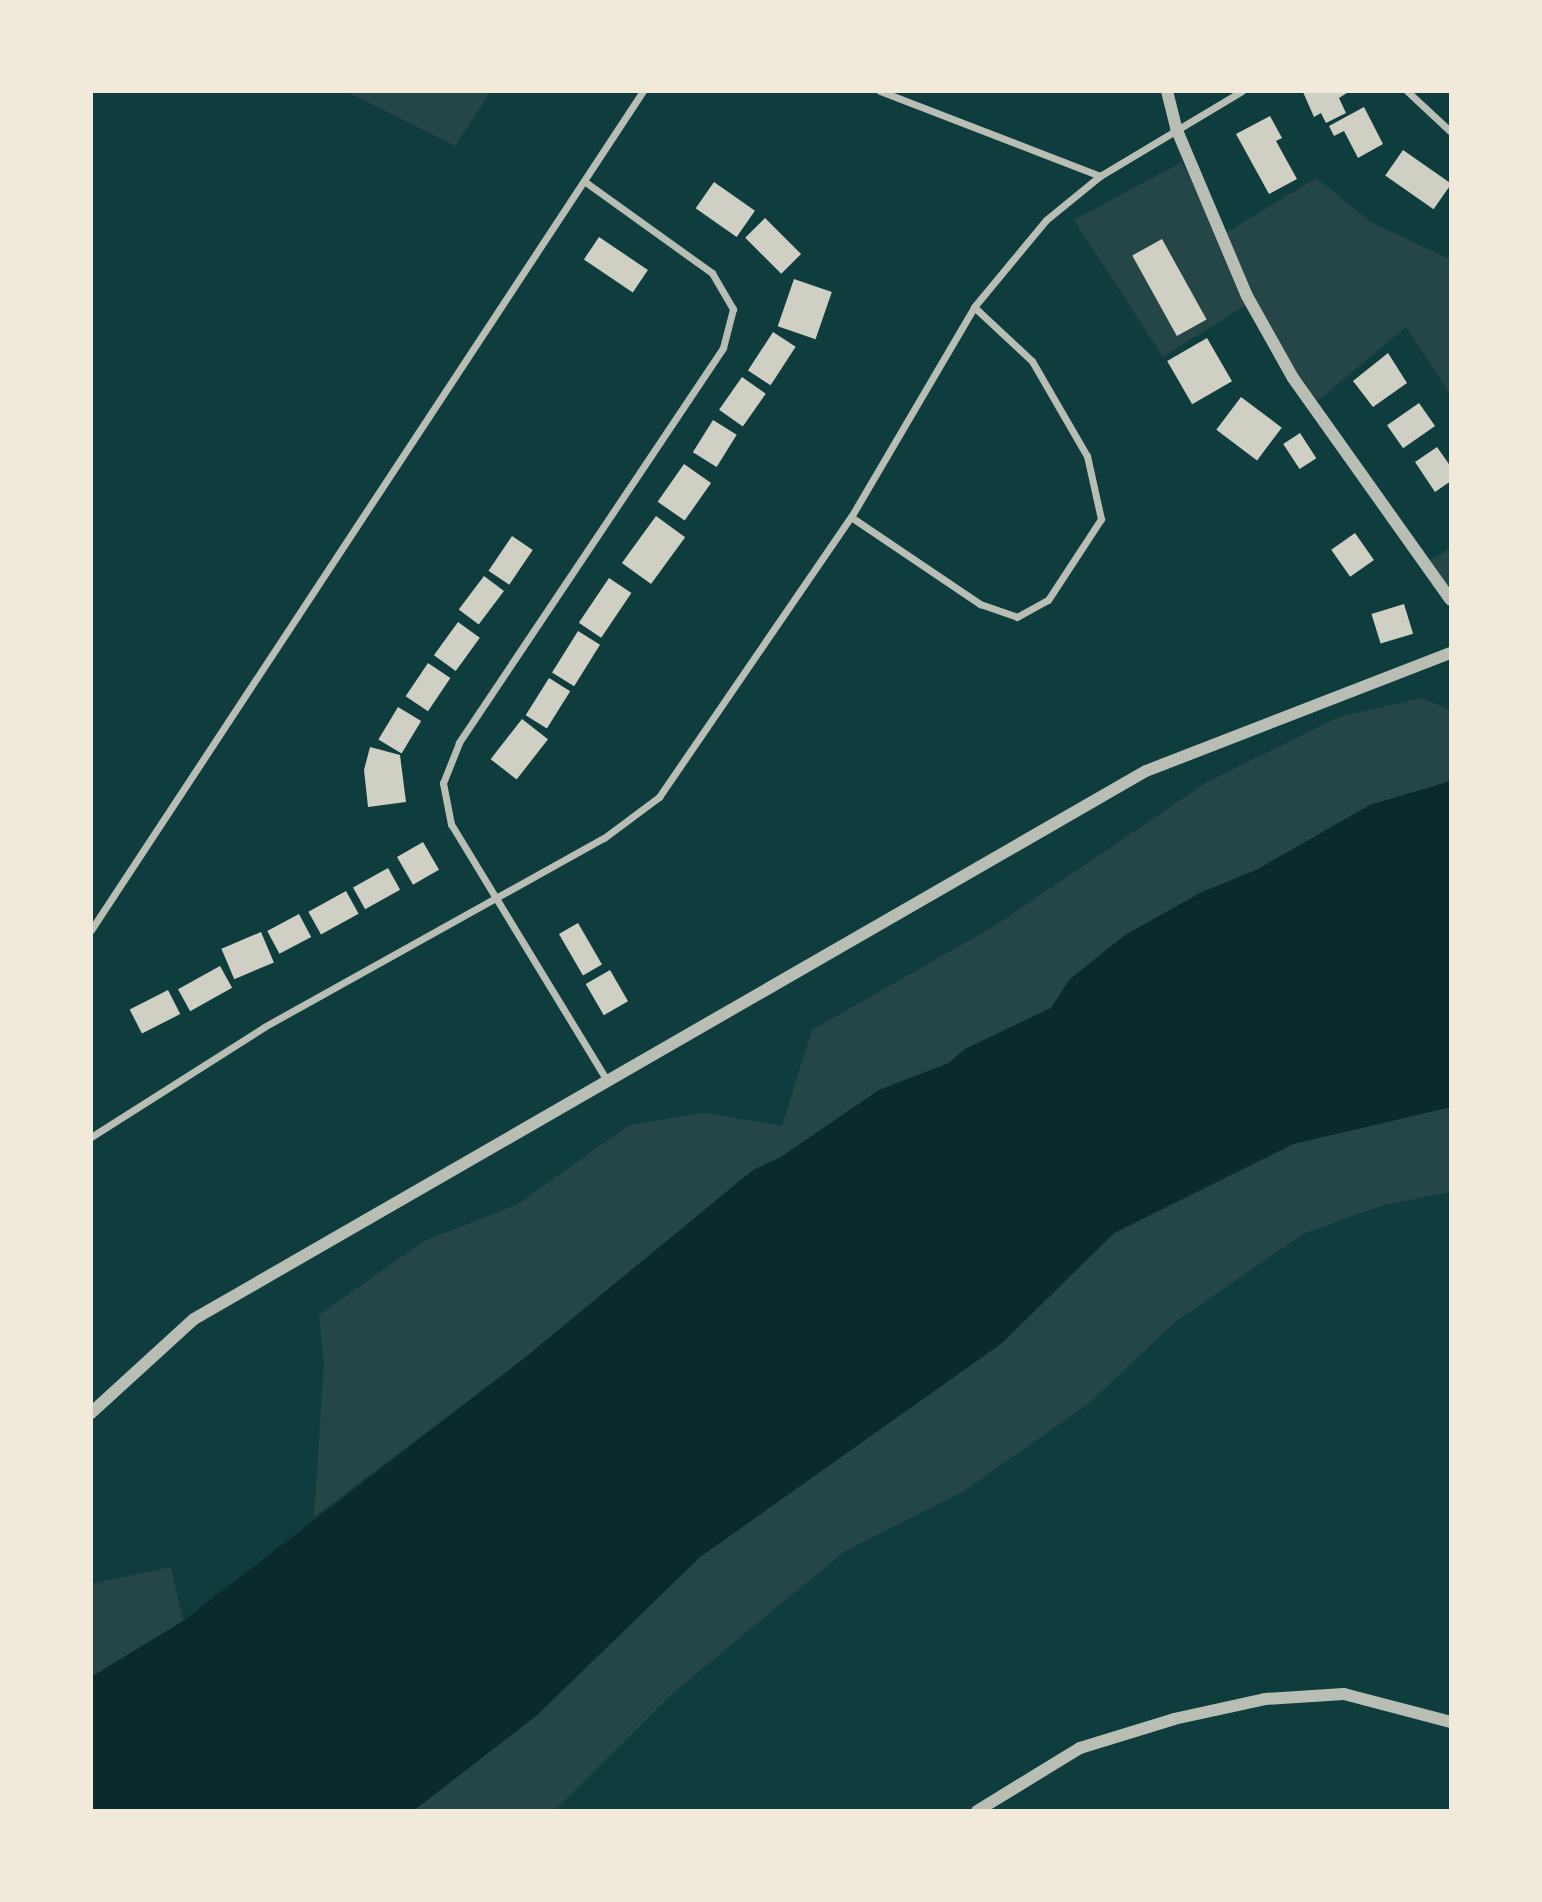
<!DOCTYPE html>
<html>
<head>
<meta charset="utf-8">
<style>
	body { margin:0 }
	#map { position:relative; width:1542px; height:1902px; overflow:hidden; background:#0f3d3e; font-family:"Alegreya Sans",sans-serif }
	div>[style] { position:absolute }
	.green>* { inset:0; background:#244646 }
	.water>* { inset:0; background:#0a2a2b }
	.building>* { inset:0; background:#cfcfc3; transform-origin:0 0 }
	.minor>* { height:7px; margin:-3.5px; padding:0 3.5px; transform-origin:3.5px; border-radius:3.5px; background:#b8beb3 }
	.tertiary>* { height:12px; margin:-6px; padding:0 6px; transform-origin:6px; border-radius:6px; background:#b8beb3 }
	span { translate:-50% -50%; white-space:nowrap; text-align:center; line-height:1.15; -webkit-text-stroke:5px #f1e9da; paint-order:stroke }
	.frame { position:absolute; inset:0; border:93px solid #f1e9da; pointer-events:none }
</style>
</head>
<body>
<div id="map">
	<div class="green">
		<div style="clip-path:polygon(345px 91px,491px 91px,455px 146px)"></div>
		<div style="clip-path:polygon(1182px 162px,1219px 237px,1316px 178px,1371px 222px,1451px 260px,1451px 396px,1406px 327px,1315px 403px,1254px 300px,1163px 357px,1074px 220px)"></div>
		<div style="clip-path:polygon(1451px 548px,1451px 600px,1425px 563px)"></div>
		<div style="clip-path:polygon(1421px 698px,1451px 710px,1451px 781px,1370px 805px,1256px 870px,1200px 893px,1125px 935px,1069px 980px,1051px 1008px,965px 1049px,949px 1063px,879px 1090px,781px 1157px,753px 1170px,522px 1360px,314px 1517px,324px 1363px,319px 1315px,424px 1241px,518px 1204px,629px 1125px,703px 1113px,782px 1126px,812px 1030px,996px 925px,1207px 782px,1339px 717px)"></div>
		<div style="clip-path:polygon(1451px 1107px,1451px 1192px,1383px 1205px,1303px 1234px,1175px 1322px,1088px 1404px,964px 1491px,845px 1551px,675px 1691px,554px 1811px,413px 1811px,537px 1715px,700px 1557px,1002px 1343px,1114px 1233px,1293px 1144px)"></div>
		<div style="clip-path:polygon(171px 1567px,183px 1621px,91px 1677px,91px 1584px)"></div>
	</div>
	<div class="water">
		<div style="clip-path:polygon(1451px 781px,1451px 1107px,1293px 1144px,1114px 1233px,1002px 1343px,700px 1557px,537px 1715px,413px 1811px,91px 1811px,91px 1677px,183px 1621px,522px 1360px,753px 1170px,781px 1157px,879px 1090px,949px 1063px,965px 1049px,1051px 1008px,1069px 980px,1125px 935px,1200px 893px,1256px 870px,1370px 805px)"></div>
	</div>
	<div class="building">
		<div style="clip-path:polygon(1350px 91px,1339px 98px,1346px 113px,1326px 123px,1321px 113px,1314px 117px,1303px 92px)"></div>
		<div style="clip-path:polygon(1364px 107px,1383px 144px,1358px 158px,1344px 131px,1334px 136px,1329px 126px)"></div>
		<div style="clip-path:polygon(1270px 116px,1282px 138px,1276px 141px,1297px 179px,1269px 194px,1236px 134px)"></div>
		<div style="left:1403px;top:150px;width:59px;height:31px;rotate:35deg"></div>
		<div style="left:714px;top:182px;width:50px;height:32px;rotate:35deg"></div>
		<div style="left:765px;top:218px;width:51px;height:28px;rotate:45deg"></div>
		<div style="left:599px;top:237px;width:59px;height:27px;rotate:34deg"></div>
		<div style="left:1162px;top:239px;width:92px;height:34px;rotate:61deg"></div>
		<div style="left:794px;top:279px;width:40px;height:50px;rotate:19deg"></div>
		<div style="left:773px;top:332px;width:27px;height:46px;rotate:33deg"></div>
		<div style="left:1207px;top:338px;width:50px;height:46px;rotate:60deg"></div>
		<div style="clip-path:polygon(1388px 353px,1407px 383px,1373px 407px,1353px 381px)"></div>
		<div style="left:742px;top:377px;width:29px;height:40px;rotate:35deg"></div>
		<div style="left:1241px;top:397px;width:51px;height:41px;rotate:37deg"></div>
		<div style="left:1419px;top:403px;width:28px;height:39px;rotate:55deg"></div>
		<div style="left:713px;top:420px;width:28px;height:38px;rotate:32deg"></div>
		<div style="left:1300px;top:433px;width:30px;height:20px;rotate:57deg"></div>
		<div style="clip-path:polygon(1437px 447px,1451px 467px,1451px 481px,1435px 492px,1415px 462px)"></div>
		<div style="left:684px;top:464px;width:33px;height:46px;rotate:35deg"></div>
		<div style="left:656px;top:516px;width:36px;height:58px;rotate:36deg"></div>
		<div style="left:1355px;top:533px;width:33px;height:29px;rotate:55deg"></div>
		<div style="left:512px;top:536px;width:25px;height:42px;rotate:34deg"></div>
		<div style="left:484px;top:576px;width:25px;height:42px;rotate:37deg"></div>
		<div style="left:609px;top:578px;width:27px;height:54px;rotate:34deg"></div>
		<div style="left:1404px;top:604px;width:31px;height:34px;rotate:73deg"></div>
		<div style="left:458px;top:622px;width:27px;height:41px;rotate:36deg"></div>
		<div style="left:578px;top:631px;width:26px;height:49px;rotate:32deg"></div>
		<div style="left:428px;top:663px;width:27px;height:40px;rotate:34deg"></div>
		<div style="left:549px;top:678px;width:25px;height:44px;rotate:32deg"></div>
		<div style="left:398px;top:707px;width:27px;height:38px;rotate:31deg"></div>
		<div style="left:522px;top:719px;width:33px;height:51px;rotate:38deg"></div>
		<div style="clip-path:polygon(370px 747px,400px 755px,406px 802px,368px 807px,364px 770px)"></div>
		<div style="left:423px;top:842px;width:32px;height:30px;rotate:60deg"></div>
		<div style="left:388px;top:868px;width:25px;height:40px;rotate:61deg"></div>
		<div style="left:346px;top:891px;width:26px;height:43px;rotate:61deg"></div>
		<div style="left:299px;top:914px;width:26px;height:36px;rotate:62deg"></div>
		<div style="left:578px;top:923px;width:48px;height:22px;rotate:60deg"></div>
		<div style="left:261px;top:932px;width:33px;height:43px;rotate:67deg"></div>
		<div style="left:220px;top:966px;width:25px;height:48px;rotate:61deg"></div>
		<div style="left:610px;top:970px;width:36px;height:28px;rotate:60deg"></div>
		<div style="left:168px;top:990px;width:27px;height:43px;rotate:63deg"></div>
	</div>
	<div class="minor">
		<div style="left:880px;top:91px;width:236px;rotate:21.1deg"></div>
		<div style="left:1407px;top:91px;width:60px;rotate:43deg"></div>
		<div style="left:584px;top:181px;width:158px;rotate:35.7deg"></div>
		<div style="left:712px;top:273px;width:42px;rotate:59.7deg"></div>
		<div style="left:733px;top:309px;width:40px;rotate:104.4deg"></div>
		<div style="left:723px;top:348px;width:475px;rotate:123.8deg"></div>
		<div style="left:459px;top:743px;width:43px;rotate:111.8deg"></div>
		<div style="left:443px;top:783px;width:42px;rotate:79deg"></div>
		<div style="left:451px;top:824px;width:301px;rotate:58.7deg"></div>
		<div style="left:851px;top:517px;width:156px;rotate:34deg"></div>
		<div style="left:980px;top:604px;width:39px;rotate:19deg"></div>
		<div style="left:1017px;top:617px;width:35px;rotate:-29deg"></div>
		<div style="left:1048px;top:600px;width:97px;rotate:-56.8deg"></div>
		<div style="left:1101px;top:519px;width:65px;rotate:-102.5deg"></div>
		<div style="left:1087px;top:456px;width:110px;rotate:-120.1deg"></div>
		<div style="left:1032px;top:361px;width:79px;rotate:-137deg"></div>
		<div style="left:91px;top:930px;width:1004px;rotate:-56.66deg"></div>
		<div style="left:91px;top:1137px;width:205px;rotate:-32.4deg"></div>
		<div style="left:264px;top:1027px;width:389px;rotate:-29.1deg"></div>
		<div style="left:604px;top:838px;width:69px;rotate:-36.7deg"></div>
		<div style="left:659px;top:797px;width:340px;rotate:-55.6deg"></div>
		<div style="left:851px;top:517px;width:243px;rotate:-59.6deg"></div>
		<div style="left:974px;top:307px;width:113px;rotate:-50.4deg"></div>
		<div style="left:1046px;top:220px;width:70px;rotate:-39.2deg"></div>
		<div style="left:1100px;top:176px;width:165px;rotate:-30.9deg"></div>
	</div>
	<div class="tertiary">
		<div style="left:1167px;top:91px;width:38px;rotate:76deg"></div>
		<div style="left:1176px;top:128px;width:182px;rotate:67.1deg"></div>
		<div style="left:1247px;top:296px;width:94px;rotate:60.7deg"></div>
		<div style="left:1293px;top:378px;width:272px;rotate:54.6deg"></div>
		<div style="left:91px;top:1413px;width:139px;rotate:-42.4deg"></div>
		<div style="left:194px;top:1319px;width:1098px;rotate:-29.93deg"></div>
		<div style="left:1146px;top:771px;width:327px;rotate:-21.2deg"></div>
		<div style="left:977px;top:1811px;width:121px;rotate:-31.5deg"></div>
		<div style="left:1080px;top:1748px;width:98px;rotate:-17.1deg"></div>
		<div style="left:1174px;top:1719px;width:93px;rotate:-12.4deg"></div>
		<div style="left:1265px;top:1699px;width:79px;rotate:-3.6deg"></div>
		<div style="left:1344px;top:1694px;width:111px;rotate:14.7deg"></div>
	</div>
	<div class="frame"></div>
</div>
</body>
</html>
